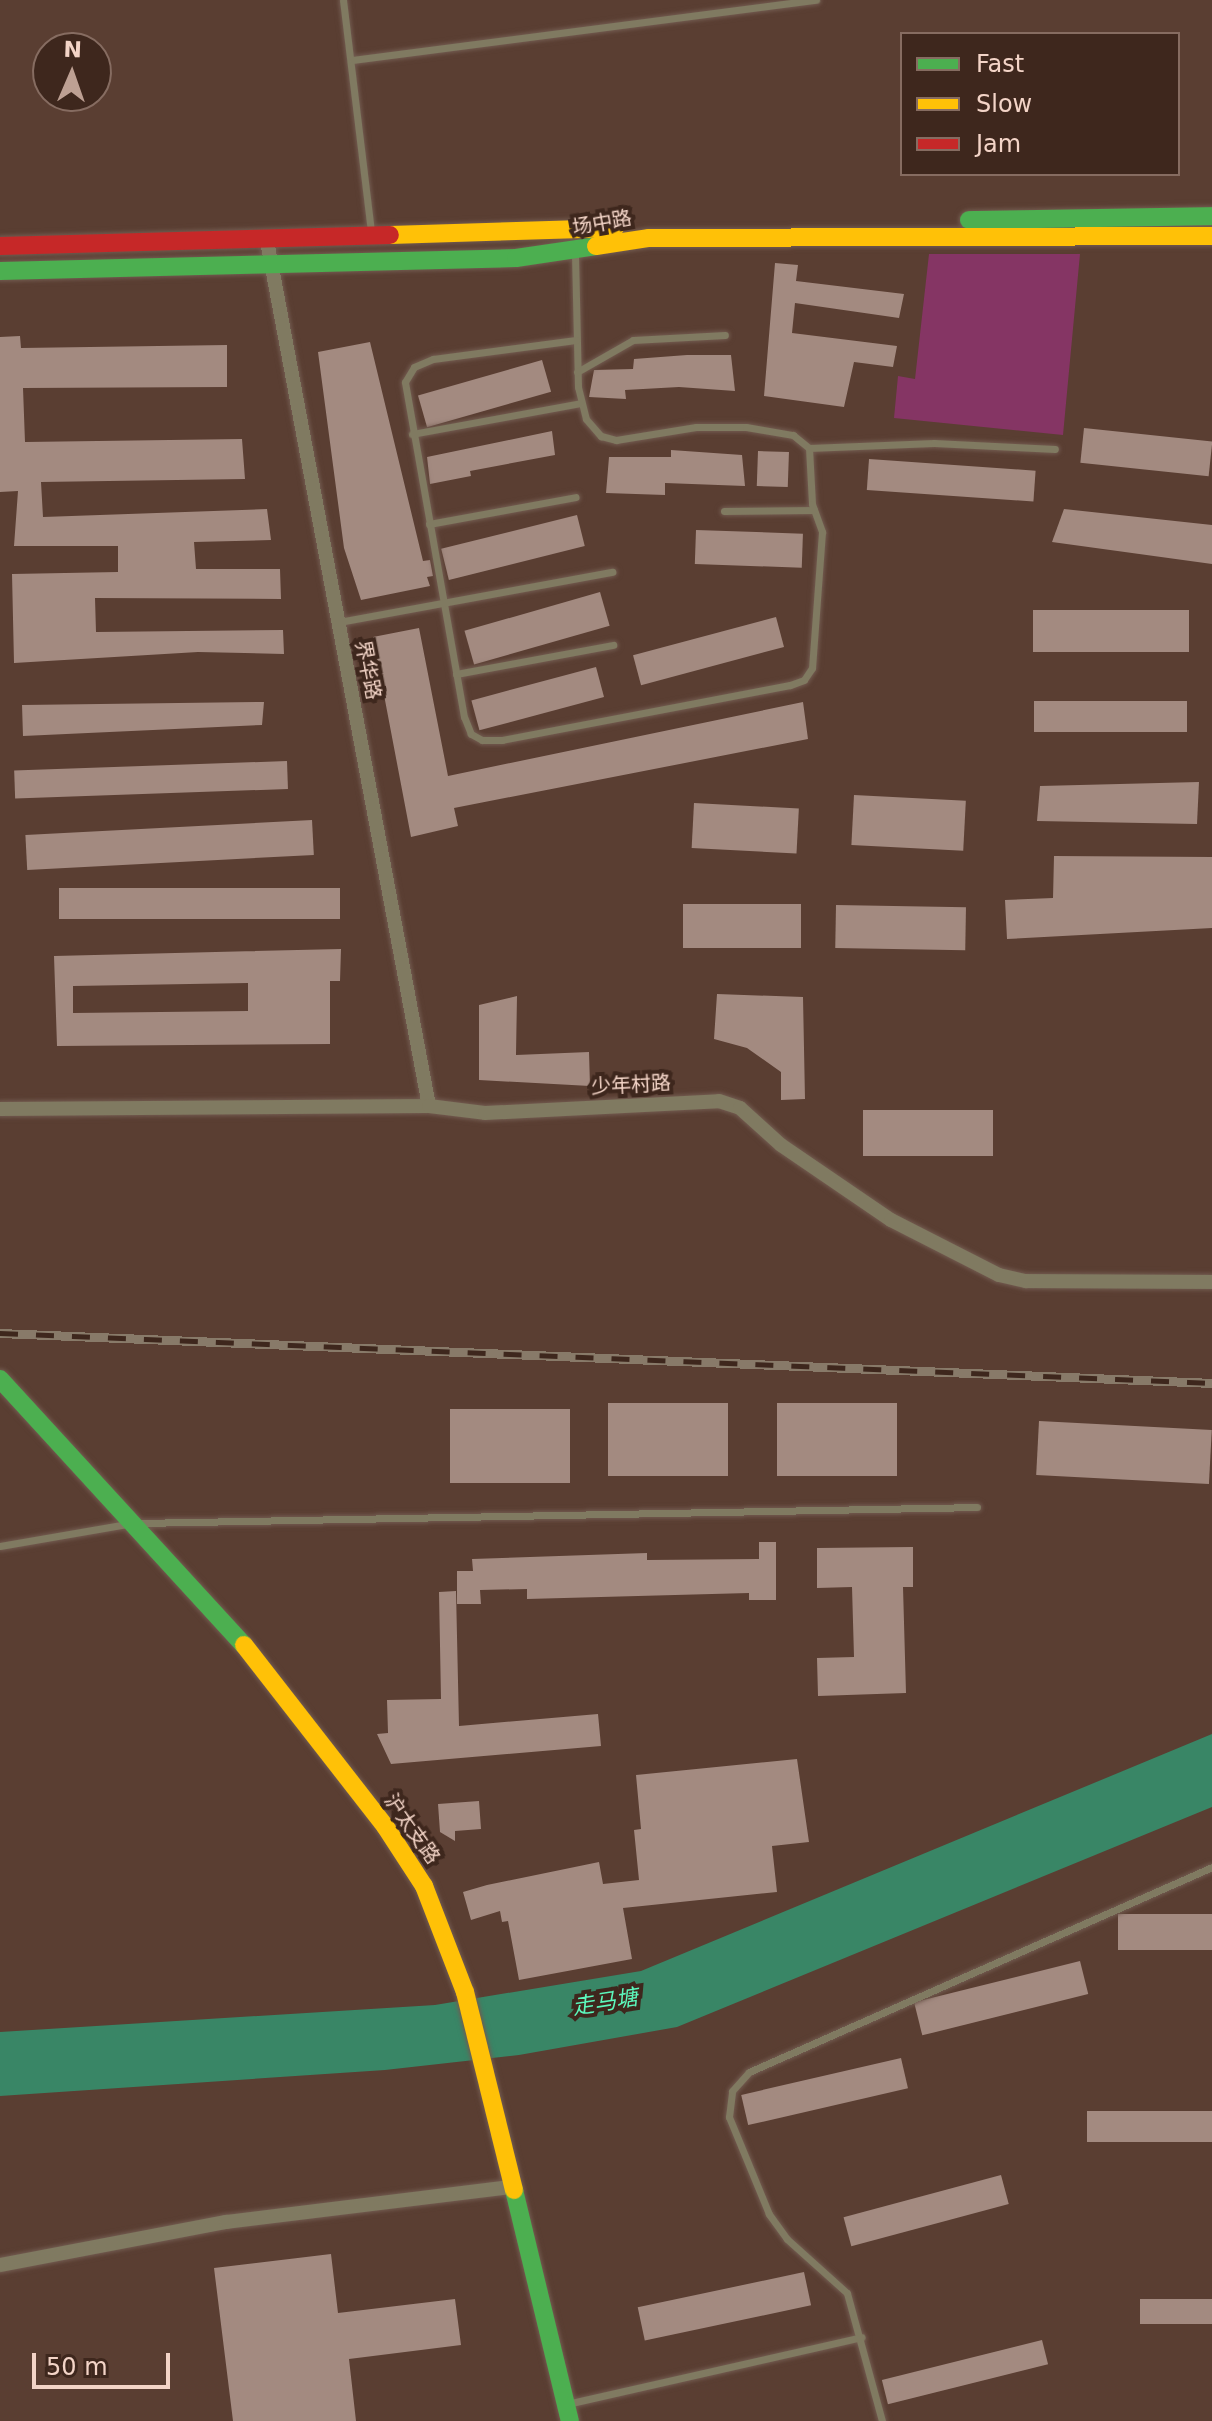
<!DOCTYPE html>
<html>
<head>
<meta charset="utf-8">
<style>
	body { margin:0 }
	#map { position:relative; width:1212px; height:2421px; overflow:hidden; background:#5a3e32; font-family:"DejaVu Sans","Noto Sans SC",sans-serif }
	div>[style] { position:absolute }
	.green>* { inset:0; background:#853564 }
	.water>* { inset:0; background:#398666 }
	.building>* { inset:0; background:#a38a80; transform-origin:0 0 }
	.roads { filter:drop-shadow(0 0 2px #725b50) drop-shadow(0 0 2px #725b50) }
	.lane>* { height:7px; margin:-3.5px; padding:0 3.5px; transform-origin:3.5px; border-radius:3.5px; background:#807a61 }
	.street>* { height:14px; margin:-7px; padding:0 7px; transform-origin:7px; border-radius:7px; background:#807a61 }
	.fast>* { height:18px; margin:-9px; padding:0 9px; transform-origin:9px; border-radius:9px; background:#4caf50 }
	.slow>* { height:18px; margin:-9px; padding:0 9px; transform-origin:9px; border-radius:9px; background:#ffc107 }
	.jam>* { height:18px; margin:-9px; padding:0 9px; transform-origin:9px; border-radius:9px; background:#c62828 }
	.rail>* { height:9px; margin-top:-4.5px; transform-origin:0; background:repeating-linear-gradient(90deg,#3e271d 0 18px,#887a69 0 36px); box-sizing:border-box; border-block:2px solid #887a69 }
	span { translate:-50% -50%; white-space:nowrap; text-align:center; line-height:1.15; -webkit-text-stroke:8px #3e271d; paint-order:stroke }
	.street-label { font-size:20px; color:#f3d4c7 }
	.water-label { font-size:22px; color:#5cf8bd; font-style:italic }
	.legend { position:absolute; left:900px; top:32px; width:280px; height:144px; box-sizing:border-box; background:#3e271d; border:2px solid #866c61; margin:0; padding:10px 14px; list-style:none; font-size:24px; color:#f3d4c7 }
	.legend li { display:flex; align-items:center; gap:16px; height:40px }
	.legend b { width:40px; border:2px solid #866c61 }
	.north { position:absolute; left:32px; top:32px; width:80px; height:80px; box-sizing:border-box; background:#3e271d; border:2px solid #866c61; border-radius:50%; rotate:2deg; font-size:22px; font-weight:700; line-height:32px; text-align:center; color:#f3d4c7 }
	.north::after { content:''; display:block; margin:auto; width:28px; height:36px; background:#bda093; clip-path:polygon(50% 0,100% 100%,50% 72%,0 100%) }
	.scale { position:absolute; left:32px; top:2353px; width:138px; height:36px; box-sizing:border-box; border:4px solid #f3d4c7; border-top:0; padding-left:10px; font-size:24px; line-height:28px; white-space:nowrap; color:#f3d4c7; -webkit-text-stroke:6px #3e271d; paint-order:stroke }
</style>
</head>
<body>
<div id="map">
	<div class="green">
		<div style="clip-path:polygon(929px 254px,1080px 254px,1063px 435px,894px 418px,898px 376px,915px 379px)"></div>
	</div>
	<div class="water">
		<div style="clip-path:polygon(1212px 1734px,1212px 1807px,677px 2027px,519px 2055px,385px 2070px,0 2096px,0 2032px,435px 2005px,641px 1971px)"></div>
	</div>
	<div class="building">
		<div style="clip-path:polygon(775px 263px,798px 265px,796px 281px,904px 294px,899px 318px,795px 303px,792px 333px,897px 346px,893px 367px,854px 362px,844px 407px,764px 396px)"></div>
		<div style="clip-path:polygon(20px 336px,21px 348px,227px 345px,227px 387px,23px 388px,25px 442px,242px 439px,245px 479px,41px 482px,43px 517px,267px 509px,271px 540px,194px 542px,196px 569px,280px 569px,281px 599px,95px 598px,96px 632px,283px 630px,284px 654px,198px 652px,14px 663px,12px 574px,118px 572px,118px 546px,14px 546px,18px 491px,0 492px,0 337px)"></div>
		<div style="clip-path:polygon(370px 342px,423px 561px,430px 560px,433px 576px,427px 577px,430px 586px,361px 600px,344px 548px,318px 352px)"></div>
		<div style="clip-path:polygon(687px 355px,731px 355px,735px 391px,679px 387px,625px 390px,626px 399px,589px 397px,594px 370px,633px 369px,634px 359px)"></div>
		<div style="left:542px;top:360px;width:33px;height:129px;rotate:74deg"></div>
		<div style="left:1084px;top:428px;width:129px;height:35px;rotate:6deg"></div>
		<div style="clip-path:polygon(552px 431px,555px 455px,470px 471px,471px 476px,430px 484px,427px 457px)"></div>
		<div style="clip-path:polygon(671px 450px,742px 455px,745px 486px,665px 483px,665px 495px,606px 493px,609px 457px,671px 457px)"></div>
		<div style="left:758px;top:451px;width:31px;height:35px;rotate:2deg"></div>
		<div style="left:869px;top:459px;width:167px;height:31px;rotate:4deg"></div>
		<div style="clip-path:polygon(1064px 509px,1212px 525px,1212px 564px,1052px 542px)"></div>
		<div style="left:577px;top:515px;width:32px;height:140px;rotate:76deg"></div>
		<div style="left:696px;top:530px;width:107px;height:34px;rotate:2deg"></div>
		<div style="left:600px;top:592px;width:35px;height:141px;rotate:74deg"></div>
		<div style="left:1189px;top:610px;width:42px;height:156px;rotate:90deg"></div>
		<div style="left:776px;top:617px;width:31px;height:148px;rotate:75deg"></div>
		<div style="clip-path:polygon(419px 628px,448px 776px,803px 702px,808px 739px,454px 808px,458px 826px,411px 837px,373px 637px)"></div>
		<div style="left:596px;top:667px;width:31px;height:129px;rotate:75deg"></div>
		<div style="left:1187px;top:701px;width:31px;height:153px;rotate:90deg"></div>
		<div style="clip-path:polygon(264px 702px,262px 725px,23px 736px,22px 705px)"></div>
		<div style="left:287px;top:761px;width:28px;height:273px;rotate:88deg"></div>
		<div style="clip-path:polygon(1199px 782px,1197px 824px,1037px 821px,1040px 786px)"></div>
		<div style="left:854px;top:795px;width:112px;height:50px;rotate:3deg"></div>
		<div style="left:694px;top:803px;width:105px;height:45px;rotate:3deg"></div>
		<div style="left:312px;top:820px;width:35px;height:287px;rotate:87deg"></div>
		<div style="clip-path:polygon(1054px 856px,1212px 857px,1212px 928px,1007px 939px,1005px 900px,1053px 898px)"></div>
		<div style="left:340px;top:888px;width:31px;height:281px;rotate:90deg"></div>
		<div style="left:683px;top:904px;width:118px;height:44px"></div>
		<div style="left:836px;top:905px;width:130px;height:43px;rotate:1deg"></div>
		<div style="clip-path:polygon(evenodd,341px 949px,340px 981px,330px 981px,330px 1044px,57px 1046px,54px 956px,341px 949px,248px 983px,248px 1011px,73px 1013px,73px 986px,248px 983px)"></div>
		<div style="clip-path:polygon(717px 994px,803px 997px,805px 1099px,781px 1100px,781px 1072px,747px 1048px,714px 1039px)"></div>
		<div style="clip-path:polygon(517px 996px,516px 1055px,589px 1052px,590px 1086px,479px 1080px,479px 1005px)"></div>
		<div style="left:993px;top:1110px;width:46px;height:130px;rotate:90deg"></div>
		<div style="left:608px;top:1403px;width:120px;height:73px"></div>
		<div style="left:777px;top:1403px;width:120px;height:73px"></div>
		<div style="left:450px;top:1409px;width:120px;height:74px"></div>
		<div style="left:1039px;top:1421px;width:173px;height:54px;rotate:3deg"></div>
		<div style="clip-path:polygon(759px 1542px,776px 1542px,776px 1600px,749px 1600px,749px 1593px,527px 1599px,527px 1589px,480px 1590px,481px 1604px,457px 1604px,457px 1571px,473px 1571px,472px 1559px,647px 1553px,647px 1560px,759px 1559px)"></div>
		<div style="clip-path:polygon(913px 1547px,913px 1587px,903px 1587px,906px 1693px,818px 1696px,817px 1658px,854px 1657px,852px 1587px,817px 1588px,817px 1548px)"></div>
		<div style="clip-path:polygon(456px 1591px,459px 1726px,598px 1714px,601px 1746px,391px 1764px,377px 1734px,388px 1733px,387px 1700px,441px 1699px,439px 1592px)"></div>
		<div style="clip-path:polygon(797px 1759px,809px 1842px,772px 1846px,777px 1892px,623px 1908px,632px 1959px,519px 1980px,508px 1921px,502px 1922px,500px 1911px,471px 1920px,463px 1892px,487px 1885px,599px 1862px,603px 1884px,639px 1880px,634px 1830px,641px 1829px,636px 1775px)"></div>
		<div style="clip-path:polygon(479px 1801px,481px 1829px,455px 1831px,455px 1841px,440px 1832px,438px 1804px)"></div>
		<div style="left:1212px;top:1914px;width:36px;height:94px;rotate:90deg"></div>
		<div style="left:1080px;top:1961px;width:34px;height:171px;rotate:76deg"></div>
		<div style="left:901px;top:2058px;width:31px;height:164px;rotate:77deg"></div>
		<div style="left:1212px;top:2111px;width:31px;height:125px;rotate:90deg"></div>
		<div style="left:1001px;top:2175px;width:30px;height:163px;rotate:75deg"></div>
		<div style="clip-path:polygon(331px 2254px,338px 2313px,455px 2299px,461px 2345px,349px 2359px,356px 2421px,233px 2421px,214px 2268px)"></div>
		<div style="left:804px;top:2272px;width:34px;height:170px;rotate:78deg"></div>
		<div style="left:1212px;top:2299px;width:25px;height:72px;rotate:90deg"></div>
		<div style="left:1042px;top:2340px;width:25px;height:165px;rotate:76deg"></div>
	</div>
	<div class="roads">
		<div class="lane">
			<div style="left:343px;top:0;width:233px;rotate:83.1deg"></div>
			<div style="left:352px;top:60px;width:468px;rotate:-7.4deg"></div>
			<div style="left:575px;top:254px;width:133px;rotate:88.7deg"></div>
			<div style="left:578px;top:387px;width:33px;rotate:76deg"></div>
			<div style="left:586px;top:419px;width:23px;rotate:49deg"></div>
			<div style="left:601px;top:436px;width:16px;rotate:15deg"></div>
			<div style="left:616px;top:440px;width:81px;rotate:-9.2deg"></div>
			<div style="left:696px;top:427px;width:50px"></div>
			<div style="left:746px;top:427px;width:48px;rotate:9.7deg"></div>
			<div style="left:793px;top:435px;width:21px;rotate:39deg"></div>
			<div style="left:809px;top:448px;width:56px;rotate:86.9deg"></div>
			<div style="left:812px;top:504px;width:30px;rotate:70deg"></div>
			<div style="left:822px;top:532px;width:136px;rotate:94.2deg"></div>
			<div style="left:812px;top:668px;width:14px;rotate:124deg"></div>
			<div style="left:804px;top:680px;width:15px;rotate:160deg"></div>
			<div style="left:790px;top:685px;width:293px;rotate:169.2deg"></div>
			<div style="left:502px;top:740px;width:20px;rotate:180deg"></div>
			<div style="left:482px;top:740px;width:13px;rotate:-151deg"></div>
			<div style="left:471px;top:734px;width:18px;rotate:-112deg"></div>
			<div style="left:464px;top:717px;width:340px;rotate:-100deg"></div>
			<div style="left:405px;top:382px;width:17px;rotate:-59deg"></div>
			<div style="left:414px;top:367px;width:21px;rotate:-23deg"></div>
			<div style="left:433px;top:359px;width:144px;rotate:-7.6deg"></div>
			<div style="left:577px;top:372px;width:64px;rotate:-29.7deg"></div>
			<div style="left:633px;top:340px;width:92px;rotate:-3.1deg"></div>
			<div style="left:412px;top:434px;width:172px;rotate:-10.4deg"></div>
			<div style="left:809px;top:448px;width:125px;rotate:-2.3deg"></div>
			<div style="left:934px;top:443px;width:121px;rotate:2.8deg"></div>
			<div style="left:724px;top:511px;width:90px;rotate:-0.6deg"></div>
			<div style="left:429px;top:524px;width:149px;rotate:-10.4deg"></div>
			<div style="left:339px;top:622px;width:278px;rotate:-10.4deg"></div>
			<div style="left:456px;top:674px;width:160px;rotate:-10.5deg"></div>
			<div style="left:139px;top:1523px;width:838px;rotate:-1.09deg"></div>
			<div style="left:0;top:1546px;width:129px;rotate:-9.8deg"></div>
			<div style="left:567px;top:2404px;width:302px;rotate:-12.8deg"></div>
			<div style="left:882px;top:2421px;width:133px;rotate:-105.3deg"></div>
			<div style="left:847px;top:2293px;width:81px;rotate:-138deg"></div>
			<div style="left:787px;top:2239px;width:31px;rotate:-126deg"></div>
			<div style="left:769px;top:2214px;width:105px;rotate:-112.4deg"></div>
			<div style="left:729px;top:2117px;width:26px;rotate:-83deg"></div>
			<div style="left:732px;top:2091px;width:25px;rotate:-48deg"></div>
			<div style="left:749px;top:2072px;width:506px;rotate:-23.88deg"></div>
		</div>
		<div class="street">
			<div style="left:267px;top:241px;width:880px;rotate:79.39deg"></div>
			<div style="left:0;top:1109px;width:429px;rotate:-0.4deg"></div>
			<div style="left:429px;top:1106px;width:56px;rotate:7.1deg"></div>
			<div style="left:485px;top:1113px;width:234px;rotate:-2.9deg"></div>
			<div style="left:719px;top:1101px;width:22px;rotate:18deg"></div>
			<div style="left:740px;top:1108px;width:55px;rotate:42.1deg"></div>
			<div style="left:781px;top:1145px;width:133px;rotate:34.3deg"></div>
			<div style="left:891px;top:1220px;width:121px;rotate:27deg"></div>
			<div style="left:999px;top:1275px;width:28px;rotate:13deg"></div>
			<div style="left:1026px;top:1281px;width:186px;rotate:0.3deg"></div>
			<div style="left:0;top:2265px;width:230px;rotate:-10.8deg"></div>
			<div style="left:226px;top:2222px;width:288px;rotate:-7deg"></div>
		</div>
		<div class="fast">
			<div style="left:969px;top:220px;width:243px;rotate:-0.9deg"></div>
			<div style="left:0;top:271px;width:516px;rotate:-1.44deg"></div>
			<div style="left:516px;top:258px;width:81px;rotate:-8.5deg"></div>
			<div style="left:0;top:1379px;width:361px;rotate:47.5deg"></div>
			<div style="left:514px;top:2190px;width:238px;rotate:76.4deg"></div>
		</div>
		<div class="slow">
			<div style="left:390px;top:235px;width:225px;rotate:-1.8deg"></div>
			<div style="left:596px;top:246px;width:54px;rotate:-8.6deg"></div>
			<div style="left:649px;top:238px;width:563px;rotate:-0.2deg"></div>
			<div style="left:244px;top:1645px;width:229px;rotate:52.1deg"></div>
			<div style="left:385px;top:1826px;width:72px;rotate:57deg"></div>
			<div style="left:424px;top:1886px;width:114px;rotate:68.9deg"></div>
			<div style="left:465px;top:1992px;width:204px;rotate:76.1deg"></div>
		</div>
		<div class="jam">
			<div style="left:0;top:246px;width:390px;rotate:-1.6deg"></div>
		</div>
	</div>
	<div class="rail">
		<div style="left:0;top:1333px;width:1213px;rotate:2.36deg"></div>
	</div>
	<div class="street-label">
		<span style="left:602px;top:223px;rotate:-10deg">场中路</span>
		<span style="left:368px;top:670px;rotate:79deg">界华路</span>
		<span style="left:631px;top:1085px;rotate:-3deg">少年村路</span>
		<span style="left:412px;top:1829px;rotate:55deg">沪太支路</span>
	</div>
	<div class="water-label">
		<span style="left:605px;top:2002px;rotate:-9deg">走马塘</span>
	</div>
	<ul class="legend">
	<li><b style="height:10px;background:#4caf50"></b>Fast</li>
	<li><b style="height:10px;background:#ffc107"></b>Slow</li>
	<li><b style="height:10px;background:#c62828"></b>Jam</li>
	</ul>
	<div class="north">N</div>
	<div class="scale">50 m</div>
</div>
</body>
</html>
